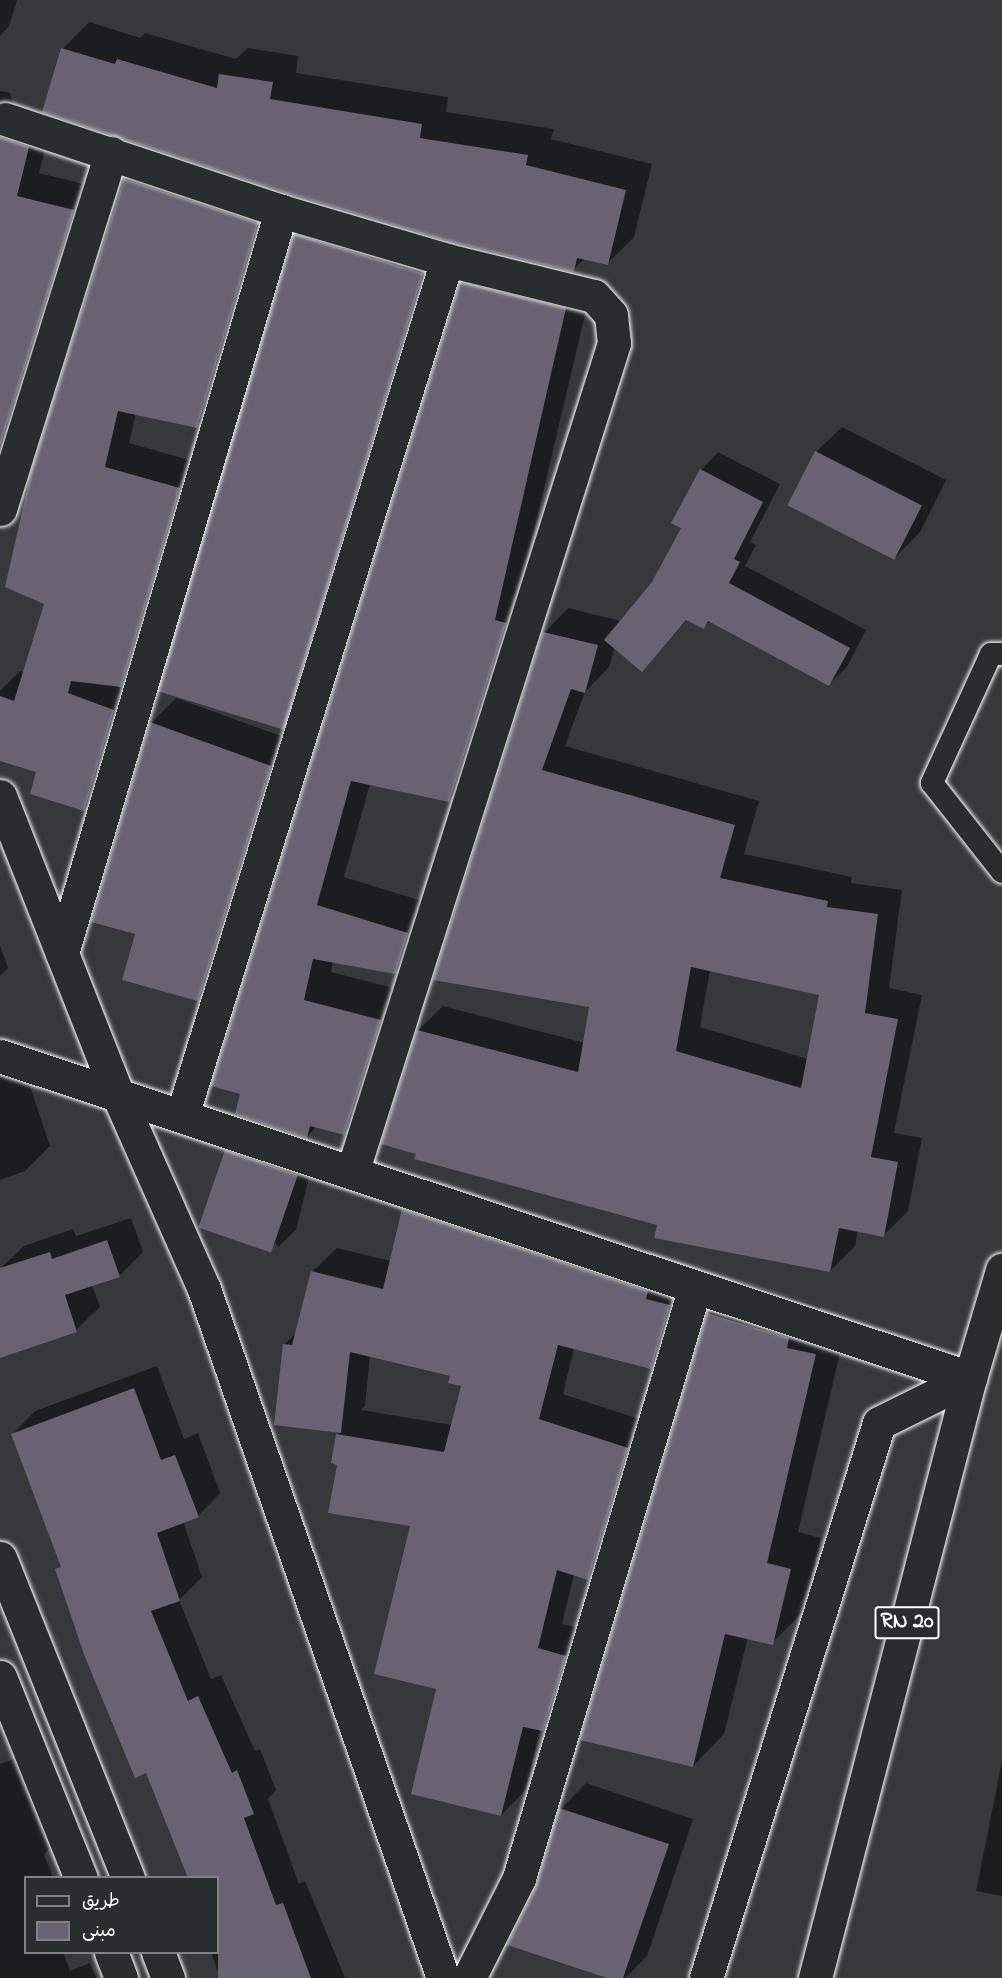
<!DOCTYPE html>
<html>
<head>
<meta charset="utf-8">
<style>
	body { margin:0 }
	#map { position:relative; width:1002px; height:1978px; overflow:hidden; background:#36383c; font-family:"Indie Flower","Playpen Sans Arabic",sans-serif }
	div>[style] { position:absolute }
	.shadow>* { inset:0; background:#0007 }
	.building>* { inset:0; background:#686273; transform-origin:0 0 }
	.roads { filter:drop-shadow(0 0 2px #fff) drop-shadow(0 0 2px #fff) }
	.service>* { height:22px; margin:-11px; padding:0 11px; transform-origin:11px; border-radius:11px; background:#2a2d2e }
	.minor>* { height:33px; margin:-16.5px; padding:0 16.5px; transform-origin:16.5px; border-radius:16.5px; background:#2a2d2e }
	.secondary>* { height:33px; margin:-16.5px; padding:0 16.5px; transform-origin:16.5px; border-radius:16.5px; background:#2a2d2e }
	.primary>* { height:33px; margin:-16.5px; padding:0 16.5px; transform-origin:16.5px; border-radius:16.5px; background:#2a2d2e }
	span { translate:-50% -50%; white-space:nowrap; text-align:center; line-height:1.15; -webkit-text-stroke:4.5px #2a2d2e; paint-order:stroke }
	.shield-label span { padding:2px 4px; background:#2a2d2e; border:2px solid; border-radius:4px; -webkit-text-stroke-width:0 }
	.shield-label { font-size:22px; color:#fff; font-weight:700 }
	.legend { position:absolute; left:24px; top:1876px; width:195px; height:78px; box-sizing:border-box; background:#2a2d2e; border:2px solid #7f8182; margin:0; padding:8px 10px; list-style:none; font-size:18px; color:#fff }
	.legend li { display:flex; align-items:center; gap:12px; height:30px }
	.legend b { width:30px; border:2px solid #7f8182 }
</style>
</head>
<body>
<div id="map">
	<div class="shadow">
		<div style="clip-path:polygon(0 0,17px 0,9px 26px,0 36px)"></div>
		<div style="clip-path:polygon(89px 22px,140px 38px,145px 33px,236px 59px,248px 48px,298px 56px,296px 73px,448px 97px,446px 112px,554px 129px,551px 139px,652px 164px,634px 237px,607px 264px,585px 258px,573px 270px,63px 49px)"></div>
		<div style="clip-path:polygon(0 91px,10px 93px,14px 109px,52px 123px,39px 173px,96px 187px,81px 234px,58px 257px,0 243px)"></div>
		<div style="clip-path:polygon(150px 155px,281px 199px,221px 402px,197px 427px,136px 413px,129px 443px,203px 464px,145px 661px,125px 681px,138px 685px,108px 785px,84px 809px,38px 771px,0 760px,0 691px,20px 671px,24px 672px,46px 603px,97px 266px,126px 179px)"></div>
		<div style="clip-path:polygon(323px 207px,450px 245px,316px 678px,288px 706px,295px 235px)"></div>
		<div style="clip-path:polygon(489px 255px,593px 281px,477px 772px,449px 800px,370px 784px,344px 877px,435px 905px,423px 944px,395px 972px,333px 961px,331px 972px,408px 992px,372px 1105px,344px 1133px,317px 1126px,307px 1137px,236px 1113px,461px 283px)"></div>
		<div style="clip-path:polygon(0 270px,68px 272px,0 455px)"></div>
		<div style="clip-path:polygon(842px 427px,946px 480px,920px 532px,895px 558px,816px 452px)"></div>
		<div style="clip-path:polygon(evenodd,718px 452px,780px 484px,750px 542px,756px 545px,745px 566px,866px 630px,847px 667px,829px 684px,710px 621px,704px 627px,688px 619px,642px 670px,615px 647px,609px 667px,585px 692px,565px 746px,759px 801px,744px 854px,852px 877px,851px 883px,902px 890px,889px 988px,922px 995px,894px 1133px,922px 1138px,908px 1211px,883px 1236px,858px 1230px,855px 1246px,830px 1271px,383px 1143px,418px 1030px,443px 1006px,585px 1043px,591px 1006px,435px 979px,544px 633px,568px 608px,621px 621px,653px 583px,683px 528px,701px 470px,718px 452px,710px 970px,821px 994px,808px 1059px,700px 1027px,710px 970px)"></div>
		<div style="clip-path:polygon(176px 698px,295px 741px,223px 974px,197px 1000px,137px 933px,151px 723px)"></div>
		<div style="clip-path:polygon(0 945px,8px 968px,0 976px)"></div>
		<div style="clip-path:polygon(18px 1050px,50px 1146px,25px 1171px,0 1180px,0 1056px)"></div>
		<div style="clip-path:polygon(244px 1134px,314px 1157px,296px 1230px,278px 1247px,227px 1151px)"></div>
		<div style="clip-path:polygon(evenodd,428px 1185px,694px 1281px,675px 1343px,650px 1368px,574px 1348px,563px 1394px,651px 1423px,612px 1553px,588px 1578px,574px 1574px,562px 1624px,589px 1631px,567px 1705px,540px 1729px,526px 1790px,501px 1815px,438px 1688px,412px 1525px,338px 1464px,337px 1435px,341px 1431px,275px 1424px,284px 1345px,297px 1332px,312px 1272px,337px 1248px,391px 1261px,403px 1210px,428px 1185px,370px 1355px,452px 1375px,463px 1385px,452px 1425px,361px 1410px,365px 1406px,370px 1355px)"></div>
		<div style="clip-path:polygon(131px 1218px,143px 1252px,119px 1276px,92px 1285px,100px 1307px,76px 1330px,0 1356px,0 1269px,24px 1246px,73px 1229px,76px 1236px)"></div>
		<div style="clip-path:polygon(740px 1282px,820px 1306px,818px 1316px,847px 1323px,798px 1532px,821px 1538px,804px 1611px,772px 1643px,748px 1637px,724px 1734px,693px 1766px,708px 1314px)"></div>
		<div style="clip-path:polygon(157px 1366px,184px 1439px,198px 1433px,220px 1493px,198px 1516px,183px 1521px,202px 1577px,179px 1600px,211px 1679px,221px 1675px,255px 1751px,260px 1749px,276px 1790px,268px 1799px,299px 1884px,305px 1881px,345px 1978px,220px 1978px,211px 1952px,218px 1952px,218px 1878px,188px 1878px,147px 1771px,57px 1570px,62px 1565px,13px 1434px,35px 1411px)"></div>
		<div style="clip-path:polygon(17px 1758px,50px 1848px,44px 1854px,53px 1878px,26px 1878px,26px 1952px,63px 1952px,70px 1971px,90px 1963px,96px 1978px,0 1978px,0 1764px)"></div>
		<div style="clip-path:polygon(1002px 1761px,1002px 1896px,976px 1891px)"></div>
		<div style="clip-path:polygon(586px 1783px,693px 1819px,647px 1956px,625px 1978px,612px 1978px,561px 1809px)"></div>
	</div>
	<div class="building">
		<div style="clip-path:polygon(61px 48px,115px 64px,117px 59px,217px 88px,219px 74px,273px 82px,270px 99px,422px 124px,420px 138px,528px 155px,526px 165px,626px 190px,608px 265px,577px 258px,574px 272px,452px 242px,287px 193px,42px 112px)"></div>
		<div style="clip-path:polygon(0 137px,29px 147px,17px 196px,74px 210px,0 446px)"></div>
		<div style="clip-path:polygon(124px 179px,258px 223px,197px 428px,118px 411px,105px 467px,180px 488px,121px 687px,71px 681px,68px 693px,114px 710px,84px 811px,30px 794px,36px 772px,0 761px,0 696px,14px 701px,44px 604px,5px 587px,32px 468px)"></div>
		<div style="left:294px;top:234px;width:135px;height:477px;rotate:17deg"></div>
		<div style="clip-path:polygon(460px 282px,566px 308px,495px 620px,506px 623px,449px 802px,351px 781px,317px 905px,408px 933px,395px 974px,313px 959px,304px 1000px,381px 1020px,344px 1135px,310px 1126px,307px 1138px,235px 1114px,240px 1094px,211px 1086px)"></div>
		<div style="left:815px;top:451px;width:120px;height:61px;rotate:27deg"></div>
		<div style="clip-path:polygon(700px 469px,763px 502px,734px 559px,740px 562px,729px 583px,850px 648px,829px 686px,708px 621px,704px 629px,686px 620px,642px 672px,604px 640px,652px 582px,681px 528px,671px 523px)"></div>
		<div style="clip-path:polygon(evenodd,543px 632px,598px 645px,585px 693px,571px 689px,542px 770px,735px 825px,720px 878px,828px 901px,827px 907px,878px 914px,865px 1013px,898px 1019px,871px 1157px,898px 1162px,884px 1237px,839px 1228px,830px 1272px,654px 1238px,657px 1225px,414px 1159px,416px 1154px,381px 1144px,417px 1030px,578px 1072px,589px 1007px,433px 980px,543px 632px,691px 967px,819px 995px,801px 1088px,676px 1051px,691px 967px)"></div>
		<div style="clip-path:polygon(150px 722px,271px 766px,198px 1001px,122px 980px,135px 934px,91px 922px)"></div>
		<div style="left:225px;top:1150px;width:77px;height:82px;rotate:19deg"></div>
		<div style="clip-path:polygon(402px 1209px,648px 1291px,646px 1299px,670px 1305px,651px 1369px,558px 1345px,539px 1419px,628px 1448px,588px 1580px,557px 1570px,538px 1648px,566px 1656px,543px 1731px,523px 1727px,501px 1816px,411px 1794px,436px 1689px,374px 1674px,410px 1526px,328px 1513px,337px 1465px,331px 1463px,336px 1434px,444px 1452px,461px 1386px,448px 1383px,450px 1376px,350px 1352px,341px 1433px,274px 1425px,283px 1344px,292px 1345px,311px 1271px,383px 1289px)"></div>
		<div style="clip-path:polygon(107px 1240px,120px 1277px,65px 1295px,77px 1332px,0 1358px,0 1268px,50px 1252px,52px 1259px)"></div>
		<div style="clip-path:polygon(707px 1313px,789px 1338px,787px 1348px,816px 1354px,767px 1563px,791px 1569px,773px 1645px,725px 1634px,693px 1767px,580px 1740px)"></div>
		<div style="clip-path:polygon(134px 1388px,161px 1460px,175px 1455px,199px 1517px,157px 1533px,180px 1601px,151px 1611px,188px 1701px,198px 1696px,232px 1773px,237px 1770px,254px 1814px,244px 1818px,276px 1905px,283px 1903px,311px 1978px,218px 1978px,218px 1878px,188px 1878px,146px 1773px,135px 1778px,85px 1657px,55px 1569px,61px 1567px,11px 1434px)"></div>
		<div style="clip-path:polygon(559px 1808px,669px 1844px,623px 1978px,607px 1978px,507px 1945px,537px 1884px)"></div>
	</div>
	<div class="roads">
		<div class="service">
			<div style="left:1002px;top:654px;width:11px;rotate:180deg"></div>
			<div style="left:991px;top:654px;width:142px;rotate:114.6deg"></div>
			<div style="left:932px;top:783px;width:113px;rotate:51.8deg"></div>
		</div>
		<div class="minor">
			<div style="left:5px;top:119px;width:291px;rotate:18.4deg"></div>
			<div style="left:281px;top:211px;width:173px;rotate:16.4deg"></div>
			<div style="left:447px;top:260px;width:151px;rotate:13.8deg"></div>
			<div style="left:594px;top:296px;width:25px;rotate:48deg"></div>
			<div style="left:611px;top:315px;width:28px;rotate:84deg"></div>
			<div style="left:614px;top:343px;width:870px;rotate:107.52deg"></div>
			<div style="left:0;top:509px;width:373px;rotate:-72.7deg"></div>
			<div style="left:0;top:796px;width:321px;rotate:68.5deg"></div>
			<div style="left:118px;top:1095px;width:212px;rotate:66.1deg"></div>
			<div style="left:204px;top:1289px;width:729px;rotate:70.87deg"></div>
			<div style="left:62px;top:953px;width:774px;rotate:-73.56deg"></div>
			<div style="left:0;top:1056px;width:1022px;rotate:18.36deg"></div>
			<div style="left:182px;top:1116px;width:896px;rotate:-72.8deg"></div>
			<div style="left:469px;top:1978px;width:112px;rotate:-63.4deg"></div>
			<div style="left:519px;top:1878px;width:617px;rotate:-73.42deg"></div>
			<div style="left:706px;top:1978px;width:581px;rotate:-72.69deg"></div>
			<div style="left:879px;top:1423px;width:102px;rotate:-26.3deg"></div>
		</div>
		<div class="secondary">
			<div style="left:0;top:1558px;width:345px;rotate:68.2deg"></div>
			<div style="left:0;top:1677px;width:217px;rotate:68.1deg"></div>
			<div style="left:111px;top:1952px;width:28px;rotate:69deg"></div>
			<div style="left:158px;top:1952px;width:28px;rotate:69deg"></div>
		</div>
		<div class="primary">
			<div style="left:815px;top:1978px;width:620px;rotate:-75.52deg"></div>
			<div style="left:970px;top:1378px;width:113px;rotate:-73.5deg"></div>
		</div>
	</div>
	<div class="shield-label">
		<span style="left:907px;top:1623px">RN 20</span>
	</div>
	<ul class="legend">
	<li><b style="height:8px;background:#2a2d2e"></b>طريق</li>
	<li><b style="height:16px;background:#686273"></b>مبنى</li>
	</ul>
</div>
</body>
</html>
